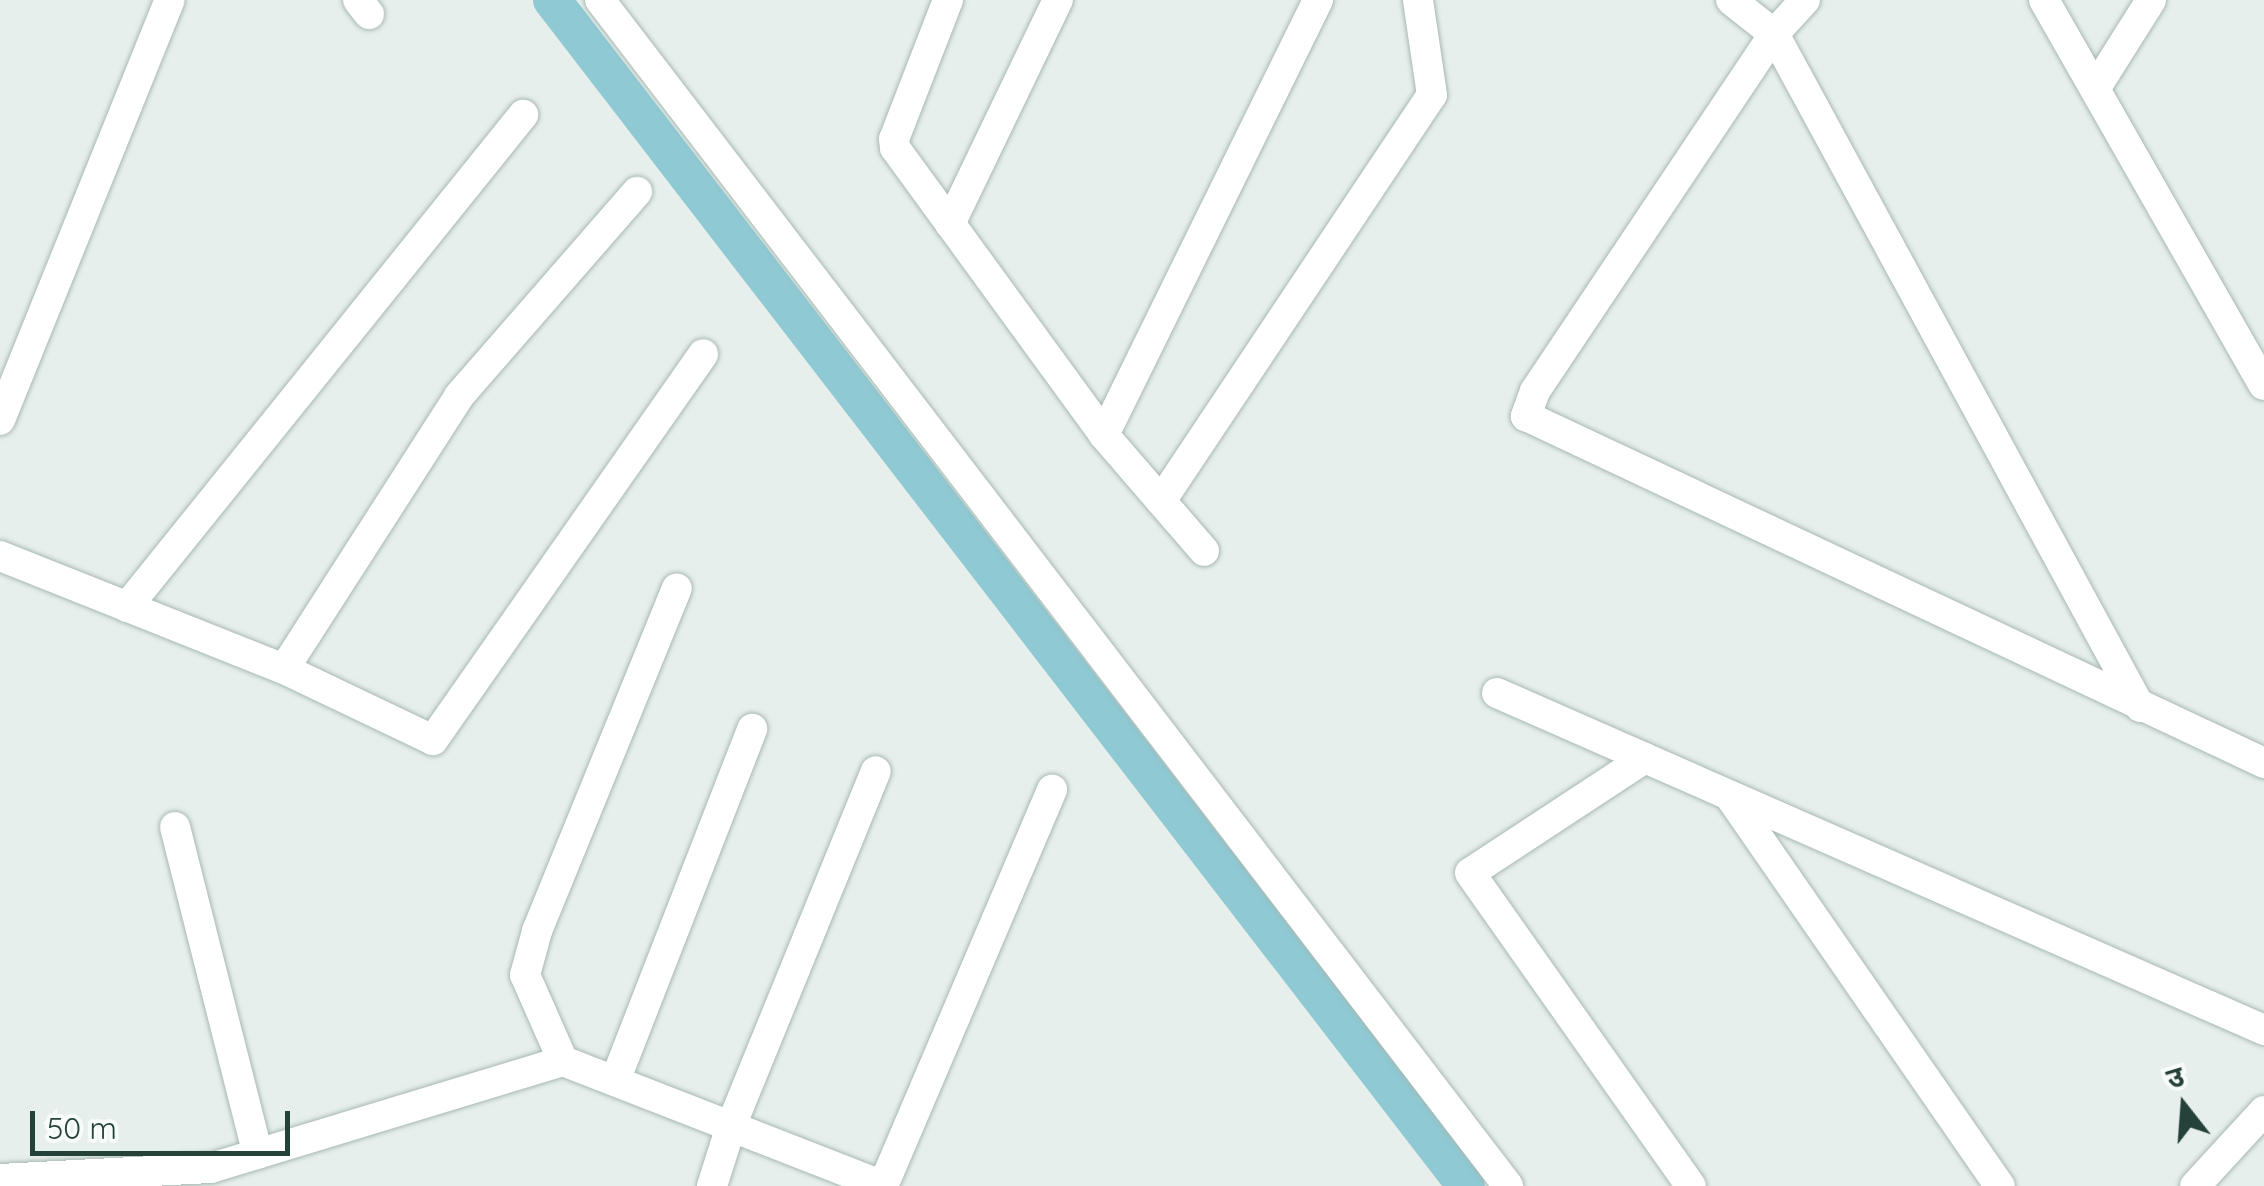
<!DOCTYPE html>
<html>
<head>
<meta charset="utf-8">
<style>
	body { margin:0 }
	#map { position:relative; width:2264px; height:1186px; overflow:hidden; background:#e6efeb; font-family:Quicksand,"Noto Sans Devanagari",sans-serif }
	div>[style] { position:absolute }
	.canal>* { height:38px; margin:-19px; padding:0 19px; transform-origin:19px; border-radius:19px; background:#8ec9d4 }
	.roads { filter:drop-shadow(0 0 2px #a8b8b2) drop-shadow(0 0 2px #a8b8b2) }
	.street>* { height:30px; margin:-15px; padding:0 15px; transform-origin:15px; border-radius:15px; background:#fff }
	span { translate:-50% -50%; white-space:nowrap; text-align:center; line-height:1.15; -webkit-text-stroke:8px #f7fbf9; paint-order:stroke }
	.north { position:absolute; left:2134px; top:1056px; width:100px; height:100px; -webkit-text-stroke:8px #f7fbf9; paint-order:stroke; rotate:343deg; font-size:28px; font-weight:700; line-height:40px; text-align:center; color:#24423a }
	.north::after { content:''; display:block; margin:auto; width:35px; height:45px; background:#24423a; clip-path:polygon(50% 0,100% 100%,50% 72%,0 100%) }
	.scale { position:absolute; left:30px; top:1111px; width:260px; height:45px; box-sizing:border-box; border:5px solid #24423a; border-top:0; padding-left:12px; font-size:30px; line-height:35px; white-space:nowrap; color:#24423a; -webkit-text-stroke:8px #f7fbf9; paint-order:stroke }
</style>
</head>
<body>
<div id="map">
	<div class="canal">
		<div style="left:552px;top:0;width:1497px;rotate:52.38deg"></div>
	</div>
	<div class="roads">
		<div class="street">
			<div style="left:358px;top:0;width:18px;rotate:52deg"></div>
			<div style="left:600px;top:0;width:1494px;rotate:52.56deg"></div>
			<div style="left:948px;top:0;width:149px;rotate:111.2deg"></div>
			<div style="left:894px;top:139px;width:9px;rotate:84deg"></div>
			<div style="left:895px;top:148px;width:355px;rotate:53.9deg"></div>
			<div style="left:1104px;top:435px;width:153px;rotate:49.2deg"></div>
			<div style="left:1731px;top:0;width:55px;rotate:38.3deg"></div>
			<div style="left:1774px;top:34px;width:766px;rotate:61.46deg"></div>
			<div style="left:1805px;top:0;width:46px;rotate:132.4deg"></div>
			<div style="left:1774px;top:34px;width:430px;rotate:123.8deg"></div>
			<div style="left:1535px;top:391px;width:27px;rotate:110deg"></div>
			<div style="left:1526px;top:416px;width:816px;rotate:25.18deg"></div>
			<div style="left:2044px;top:0;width:443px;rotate:60.3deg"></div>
			<div style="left:2095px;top:89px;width:105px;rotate:-57.8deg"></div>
			<div style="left:950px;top:224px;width:249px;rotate:-64.3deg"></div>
			<div style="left:0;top:420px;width:453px;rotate:-68deg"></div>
			<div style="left:1104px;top:435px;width:485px;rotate:-63.8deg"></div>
			<div style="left:1161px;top:501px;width:488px;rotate:-56.3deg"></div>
			<div style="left:1432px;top:95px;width:96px;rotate:-98.4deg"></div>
			<div style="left:0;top:556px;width:306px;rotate:21.7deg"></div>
			<div style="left:284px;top:669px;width:165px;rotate:25.5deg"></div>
			<div style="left:433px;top:740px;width:471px;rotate:-55deg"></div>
			<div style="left:127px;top:607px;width:632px;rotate:-51.17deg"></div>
			<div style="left:284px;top:669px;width:324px;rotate:-57.3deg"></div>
			<div style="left:459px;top:396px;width:271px;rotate:-48.9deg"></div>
			<div style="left:1497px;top:693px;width:838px;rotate:23.72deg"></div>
			<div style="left:1645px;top:758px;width:209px;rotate:146.7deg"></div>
			<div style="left:1470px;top:873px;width:383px;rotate:54.8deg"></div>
			<div style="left:1731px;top:798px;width:472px;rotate:55.3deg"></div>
			<div style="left:175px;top:827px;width:337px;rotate:75.8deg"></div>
			<div style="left:563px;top:1061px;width:94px;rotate:-113.8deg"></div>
			<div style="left:525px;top:975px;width:46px;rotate:-74.7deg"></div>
			<div style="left:537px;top:931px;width:370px;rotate:-67.8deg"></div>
			<div style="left:615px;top:1081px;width:378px;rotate:-68.7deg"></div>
			<div style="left:0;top:1179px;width:211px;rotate:-3deg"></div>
			<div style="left:211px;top:1168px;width:368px;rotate:-16.9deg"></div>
			<div style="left:563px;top:1061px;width:344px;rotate:21.3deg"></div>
			<div style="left:712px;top:1186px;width:63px;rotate:-72.4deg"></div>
			<div style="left:731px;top:1126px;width:383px;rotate:-67.8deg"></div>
			<div style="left:883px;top:1186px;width:431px;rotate:-66.9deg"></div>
			<div style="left:2195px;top:1186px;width:102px;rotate:-47.4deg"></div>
		</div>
	</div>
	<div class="north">उ</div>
	<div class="scale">50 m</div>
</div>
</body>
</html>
